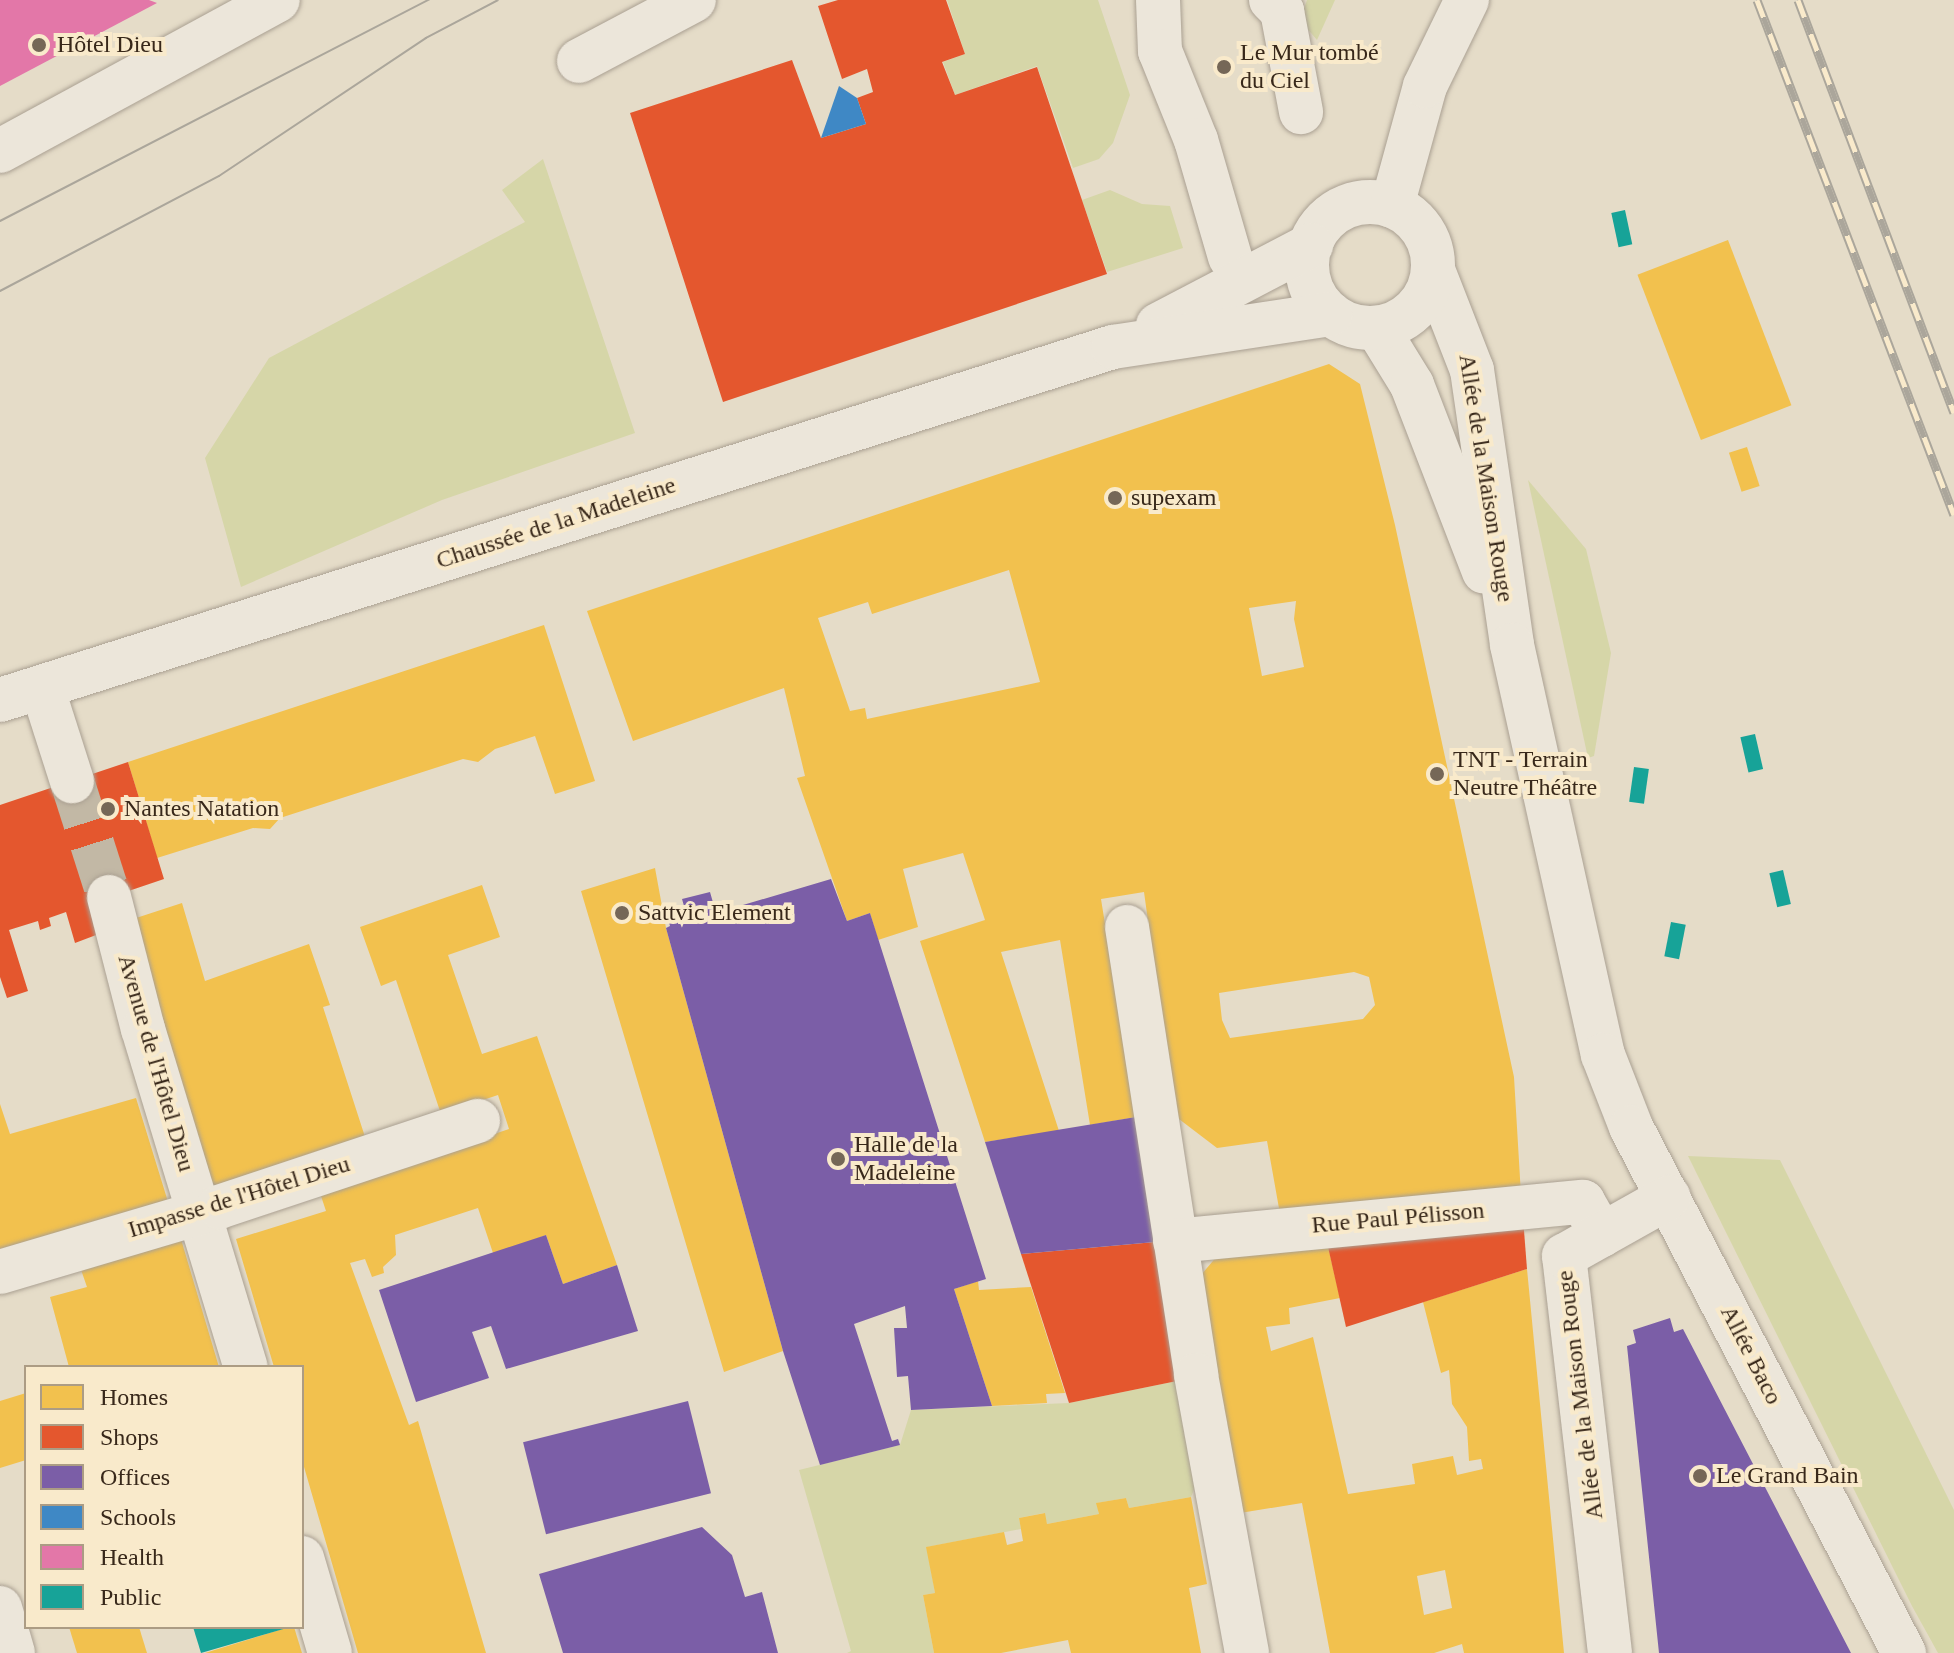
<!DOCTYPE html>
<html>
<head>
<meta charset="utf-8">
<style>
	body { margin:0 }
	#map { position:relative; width:1954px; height:1653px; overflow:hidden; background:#e5dcc8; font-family:Georgia,serif }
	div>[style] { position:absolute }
	.green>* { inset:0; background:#d6d6a8 }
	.homes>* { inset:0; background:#f2c14e; transform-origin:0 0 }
	.shops>* { inset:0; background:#e4572e }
	.offices>* { inset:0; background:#7b5ea7; transform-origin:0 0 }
	.schools>* { inset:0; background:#3f88c5 }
	.health>* { inset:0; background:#e377a8 }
	.public>* { inset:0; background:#17a398; transform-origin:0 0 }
	.street-tunnel>* { height:44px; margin-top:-22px; transform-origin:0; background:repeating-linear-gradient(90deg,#c2b8a5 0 44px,transparent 0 66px) }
	.roads { filter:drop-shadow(0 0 2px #aaa092) drop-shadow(0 0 2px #aaa092) }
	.street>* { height:44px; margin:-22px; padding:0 22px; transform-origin:22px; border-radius:22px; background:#ece6da }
	.secondary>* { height:44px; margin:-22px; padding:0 22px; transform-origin:22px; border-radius:22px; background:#ece6da }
	.secondary>.ring { margin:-22px; padding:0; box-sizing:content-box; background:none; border:44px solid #ece6da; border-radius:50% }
	.tram>* { height:2px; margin:-1px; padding:0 1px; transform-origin:1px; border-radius:1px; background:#aba69b }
	.rail>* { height:9px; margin-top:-4.5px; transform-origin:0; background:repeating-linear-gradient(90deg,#f9eacb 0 18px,#aba69b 0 36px); box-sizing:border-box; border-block:2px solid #aba69b }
	.dots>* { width:22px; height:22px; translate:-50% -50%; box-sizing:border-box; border:4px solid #f9eacb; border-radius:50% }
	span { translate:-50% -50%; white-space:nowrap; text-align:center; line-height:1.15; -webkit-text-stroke:8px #f9eacb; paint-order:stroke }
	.poi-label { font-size:24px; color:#38281a }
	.left { translate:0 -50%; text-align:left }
	.street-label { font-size:24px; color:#38281a }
	.legend { position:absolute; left:24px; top:1365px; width:280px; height:264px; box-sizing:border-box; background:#f9eacb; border:2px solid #ac9c84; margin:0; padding:10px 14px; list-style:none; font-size:24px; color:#38281a }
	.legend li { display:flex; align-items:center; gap:16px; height:40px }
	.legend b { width:40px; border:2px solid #ac9c84 }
</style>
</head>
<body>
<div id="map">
	<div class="green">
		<div style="clip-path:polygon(947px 0,1098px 0,1130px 95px,1113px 143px,1099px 159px,1073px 168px,1037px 66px,955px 95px,943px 62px,965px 54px)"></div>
		<div style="clip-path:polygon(1307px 0,1335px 0,1317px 40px,1300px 20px)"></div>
		<div style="clip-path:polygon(543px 159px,635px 433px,442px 500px,241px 587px,205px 458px,269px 358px,525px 222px,502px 190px)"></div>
		<div style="clip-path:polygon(1110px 190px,1142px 204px,1170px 206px,1183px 248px,1107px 272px,1082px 200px)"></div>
		<div style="clip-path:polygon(1528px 480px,1586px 549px,1611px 653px,1594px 756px,1588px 758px)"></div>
		<div style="clip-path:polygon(1688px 1156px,1780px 1160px,1954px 1510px,1954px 1653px,1938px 1653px,1912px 1606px)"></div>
		<div style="clip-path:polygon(1177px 1381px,1195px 1487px,1191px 1497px,1129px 1508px,1126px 1498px,1097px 1503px,1099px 1514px,1047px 1524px,1044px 1513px,1019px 1518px,1021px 1529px,927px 1547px,935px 1593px,923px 1595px,934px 1653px,847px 1653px,851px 1651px,799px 1470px,900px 1445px,911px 1410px,1069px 1403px)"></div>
	</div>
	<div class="homes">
		<div style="left:1728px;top:240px;width:177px;height:97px;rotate:69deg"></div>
		<div style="clip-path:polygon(evenodd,1329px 364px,1360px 384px,1395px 525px,1514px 1077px,1521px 1195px,1280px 1214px,1267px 1141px,1217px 1148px,1175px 1116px,1144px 892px,1101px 899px,1136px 1117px,1090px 1125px,1060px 940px,1001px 952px,1059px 1131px,985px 1142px,920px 941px,985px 920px,963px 853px,903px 869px,918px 927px,878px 940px,870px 913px,847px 921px,797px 778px,805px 776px,784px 688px,633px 741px,587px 611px,1329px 364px,1009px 570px,1040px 682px,867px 719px,865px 708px,850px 711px,818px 618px,868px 602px,872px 614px,1009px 570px,1329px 364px,1296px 601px,1294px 619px,1304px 667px,1262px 676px,1249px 608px,1296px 601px,1329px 364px,1354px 972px,1369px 977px,1375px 1005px,1363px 1019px,1230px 1038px,1222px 1020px,1219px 993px,1354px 972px)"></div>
		<div style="left:1747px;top:447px;width:41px;height:19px;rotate:72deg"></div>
		<div style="clip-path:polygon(544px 625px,595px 781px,555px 794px,535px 736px,495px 749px,478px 762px,463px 759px,280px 818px,270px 829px,253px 828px,157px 858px,128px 762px)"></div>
		<div style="clip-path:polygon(655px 868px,666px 928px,783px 1351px,724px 1372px,581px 891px)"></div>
		<div style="clip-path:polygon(482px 885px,500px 937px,448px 955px,482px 1054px,537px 1036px,617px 1265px,563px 1284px,546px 1235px,494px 1256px,478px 1208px,395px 1235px,396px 1255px,383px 1267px,384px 1273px,372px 1277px,365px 1259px,350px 1263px,409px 1425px,418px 1421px,486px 1653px,358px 1653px,302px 1460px,302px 1367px,274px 1367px,236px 1239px,326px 1211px,320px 1193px,509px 1129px,498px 1095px,441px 1114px,396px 980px,381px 986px,360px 927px)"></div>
		<div style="clip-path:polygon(182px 903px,205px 981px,309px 944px,330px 1005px,323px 1007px,366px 1140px,212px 1190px,130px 920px)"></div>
		<div style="clip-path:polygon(136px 1098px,169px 1205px,0 1257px,0 1104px,10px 1134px)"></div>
		<div style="clip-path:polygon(178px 1229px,219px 1367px,69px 1367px,50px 1297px,87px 1287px,78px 1261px)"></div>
		<div style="clip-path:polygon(evenodd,1326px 1238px,1340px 1298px,1289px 1308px,1290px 1324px,1266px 1327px,1271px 1351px,1313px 1337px,1348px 1494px,1415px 1484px,1412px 1464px,1453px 1456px,1457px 1475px,1483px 1469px,1481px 1459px,1469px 1461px,1467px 1427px,1452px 1404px,1449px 1370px,1441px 1373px,1423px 1302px,1527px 1269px,1564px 1653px,1464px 1653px,1462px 1644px,1434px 1653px,1330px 1653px,1302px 1503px,1240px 1513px,1201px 1275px,1224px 1248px,1326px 1238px,1445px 1570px,1452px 1608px,1424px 1615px,1417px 1576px,1445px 1570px)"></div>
		<div style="clip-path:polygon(978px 1281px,979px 1290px,1031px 1287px,1065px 1393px,1046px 1394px,1047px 1403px,992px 1406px,954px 1289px)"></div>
		<div style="clip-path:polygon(26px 1393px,26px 1460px,0 1468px,0 1401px)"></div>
		<div style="clip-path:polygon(1191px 1497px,1207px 1584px,1189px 1588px,1201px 1653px,1071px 1653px,1068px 1640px,1001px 1653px,934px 1653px,923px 1595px,935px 1593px,926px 1547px,1004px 1532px,1007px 1545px,1023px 1541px,1019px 1518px,1045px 1513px,1047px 1524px,1099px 1514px,1096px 1503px,1126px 1498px,1129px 1508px)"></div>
		<div style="clip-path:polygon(69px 1627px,139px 1627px,147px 1653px,77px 1653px)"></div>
		<div style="clip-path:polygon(294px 1627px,302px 1653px,205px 1653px,289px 1627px)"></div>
	</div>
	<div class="shops">
		<div style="clip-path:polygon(838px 0,946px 0,965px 54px,942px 62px,955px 95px,1037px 67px,1107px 274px,723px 402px,630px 113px,792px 60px,821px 138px,866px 124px,857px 98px,873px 92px,867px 69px,842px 79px,818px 6px)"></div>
		<div style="clip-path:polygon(128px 762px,164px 879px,96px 902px,104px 932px,75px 943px,66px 912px,49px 918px,51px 926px,40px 930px,38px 921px,9px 930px,28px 991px,7px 998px,0 977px,0 805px)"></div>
		<div style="clip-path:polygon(1523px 1218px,1527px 1269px,1346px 1327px,1326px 1238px)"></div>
		<div style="clip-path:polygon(1155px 1242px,1177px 1381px,1069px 1403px,1021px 1254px)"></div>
	</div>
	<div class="offices">
		<div style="clip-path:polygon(831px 879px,847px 921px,870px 913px,986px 1279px,954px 1289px,992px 1406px,911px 1410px,908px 1376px,897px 1377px,894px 1328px,907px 1328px,905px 1306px,854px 1324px,892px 1441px,898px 1439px,900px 1445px,820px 1465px,783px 1351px,666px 928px,670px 926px,666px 912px,684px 906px,682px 899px,710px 892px,716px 913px)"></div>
		<div style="clip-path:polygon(1136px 1117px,1155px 1242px,1021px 1254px,985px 1142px)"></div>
		<div style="clip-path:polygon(546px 1235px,563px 1284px,617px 1265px,638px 1331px,506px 1369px,491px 1326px,472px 1332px,489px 1378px,416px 1402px,379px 1290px)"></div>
		<div style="clip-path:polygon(1670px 1318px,1674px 1332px,1683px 1329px,1851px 1653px,1659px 1653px,1627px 1346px,1636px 1343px,1633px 1330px)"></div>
		<div style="left:688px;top:1401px;width:95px;height:170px;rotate:76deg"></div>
		<div style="clip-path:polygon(702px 1527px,732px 1555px,745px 1597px,762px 1592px,778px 1653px,563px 1653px,539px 1574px)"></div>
	</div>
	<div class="schools">
		<div style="clip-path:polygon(839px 86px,857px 98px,866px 124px,821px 138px)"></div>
	</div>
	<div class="health">
		<div style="clip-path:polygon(0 0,149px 0,157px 3px,0 86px)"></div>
	</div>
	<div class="public">
		<div style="left:1625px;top:210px;width:35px;height:14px;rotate:78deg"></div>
		<div style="left:1755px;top:734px;width:36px;height:15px;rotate:77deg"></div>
		<div style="left:1634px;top:767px;width:15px;height:35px;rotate:8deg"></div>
		<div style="left:1783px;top:870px;width:35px;height:14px;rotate:77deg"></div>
		<div style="left:1671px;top:922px;width:15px;height:35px;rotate:11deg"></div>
		<div style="clip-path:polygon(193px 1627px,287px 1627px,287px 1628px,201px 1653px)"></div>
	</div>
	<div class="street-tunnel">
		<div style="left:72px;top:781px;width:122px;rotate:72.3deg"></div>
	</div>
	<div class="roads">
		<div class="street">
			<div style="left:1158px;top:0;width:51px;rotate:87.8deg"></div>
			<div style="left:1160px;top:51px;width:96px;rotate:68deg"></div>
			<div style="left:1196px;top:140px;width:122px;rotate:73.8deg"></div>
			<div style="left:1271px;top:0;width:16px;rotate:45deg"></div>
			<div style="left:1282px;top:11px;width:103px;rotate:79.3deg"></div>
			<div style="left:579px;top:61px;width:130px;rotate:-27.9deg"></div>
			<div style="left:1433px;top:270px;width:107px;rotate:68.7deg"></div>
			<div style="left:1472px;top:370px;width:278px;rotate:81.7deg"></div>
			<div style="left:1512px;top:645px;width:420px;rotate:77.5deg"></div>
			<div style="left:1603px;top:1055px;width:77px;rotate:68.7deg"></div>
			<div style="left:1631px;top:1127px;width:593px;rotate:62.57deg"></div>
			<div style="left:1377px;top:328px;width:67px;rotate:58.4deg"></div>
			<div style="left:1412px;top:385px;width:200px;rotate:68.9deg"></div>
			<div style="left:42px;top:687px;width:99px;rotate:72.3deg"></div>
			<div style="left:109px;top:897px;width:136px;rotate:75.6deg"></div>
			<div style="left:143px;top:1029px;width:353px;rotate:73.1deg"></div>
			<div style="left:1127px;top:927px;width:453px;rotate:81.2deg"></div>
			<div style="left:1196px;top:1375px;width:283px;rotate:79.6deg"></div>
			<div style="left:1175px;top:1241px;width:410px;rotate:-5.5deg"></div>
			<div style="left:1583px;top:1202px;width:38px;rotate:60deg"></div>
			<div style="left:0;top:1272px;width:228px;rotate:-16.5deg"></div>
			<div style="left:219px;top:1207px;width:273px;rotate:-18.4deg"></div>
			<div style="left:302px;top:1558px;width:99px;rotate:73.6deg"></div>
			<div style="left:0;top:1608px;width:47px;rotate:73.9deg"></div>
			<div style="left:1610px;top:1653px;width:400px;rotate:-96.6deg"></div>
			<div style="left:1564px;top:1256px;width:120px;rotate:-29.3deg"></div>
		</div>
		<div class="secondary">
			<div style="left:0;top:151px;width:316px;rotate:-28.5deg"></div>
			<div class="ring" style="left:1307px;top:202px;width:82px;height:82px"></div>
			<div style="left:1392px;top:206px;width:124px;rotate:-74.6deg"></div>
			<div style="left:1425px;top:86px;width:96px;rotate:-64deg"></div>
			<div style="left:1158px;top:325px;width:173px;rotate:-27.6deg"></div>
			<div style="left:0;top:700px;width:1168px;rotate:-17.6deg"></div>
			<div style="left:1113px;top:347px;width:220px;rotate:-8.6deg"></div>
		</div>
	</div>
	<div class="tram">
		<div style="left:0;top:221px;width:483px;rotate:-27.3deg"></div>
		<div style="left:0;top:291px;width:247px;rotate:-27.7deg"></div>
		<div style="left:219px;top:176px;width:249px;rotate:-33.7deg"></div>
		<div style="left:426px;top:38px;width:81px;rotate:-27.8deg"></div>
	</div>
	<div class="rail">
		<div style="left:1757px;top:0;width:551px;rotate:69.07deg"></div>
		<div style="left:1798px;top:0;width:441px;rotate:69.3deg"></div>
	</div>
	<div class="dots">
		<div style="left:39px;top:45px;background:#756757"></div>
		<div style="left:1224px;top:67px;background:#756757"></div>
		<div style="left:1115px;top:498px;background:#756757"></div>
		<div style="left:1437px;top:774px;background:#756757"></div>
		<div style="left:108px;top:809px;background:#756757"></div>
		<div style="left:622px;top:913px;background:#756757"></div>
		<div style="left:838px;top:1159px;background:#756757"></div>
		<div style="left:1700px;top:1476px;background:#756757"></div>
	</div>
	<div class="poi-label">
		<span class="left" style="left:57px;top:45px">Hôtel Dieu</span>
		<span class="left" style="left:1240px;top:67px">Le Mur tombé<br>du Ciel</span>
		<span class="left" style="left:1131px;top:498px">supexam</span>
		<span class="left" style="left:1453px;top:774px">TNT - Terrain<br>Neutre Théâtre</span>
		<span class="left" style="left:124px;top:809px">Nantes Natation</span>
		<span class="left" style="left:638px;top:913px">Sattvic Element</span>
		<span class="left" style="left:854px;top:1159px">Halle de la<br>Madeleine</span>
		<span class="left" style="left:1716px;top:1476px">Le Grand Bain</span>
	</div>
	<div class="street-label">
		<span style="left:1486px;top:478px;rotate:81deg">Allée de la Maison Rouge</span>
		<span style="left:556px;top:523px;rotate:-18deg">Chaussée de la Madeleine</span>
		<span style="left:156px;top:1063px;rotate:74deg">Avenue de l'Hôtel Dieu</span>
		<span style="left:239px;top:1197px;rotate:-17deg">Impasse de l'Hôtel Dieu</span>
		<span style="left:1398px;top:1218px;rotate:-5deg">Rue Paul Pélisson</span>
		<span style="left:1751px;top:1355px;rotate:63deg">Allée Baco</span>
		<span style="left:1580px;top:1395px;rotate:-97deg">Allée de la Maison Rouge</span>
	</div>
	<ul class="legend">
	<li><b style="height:22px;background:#f2c14e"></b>Homes</li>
	<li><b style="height:22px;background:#e4572e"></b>Shops</li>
	<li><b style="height:22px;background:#7b5ea7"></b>Offices</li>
	<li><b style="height:22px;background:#3f88c5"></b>Schools</li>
	<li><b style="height:22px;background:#e377a8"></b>Health</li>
	<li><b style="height:22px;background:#17a398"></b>Public</li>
	</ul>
</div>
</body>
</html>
